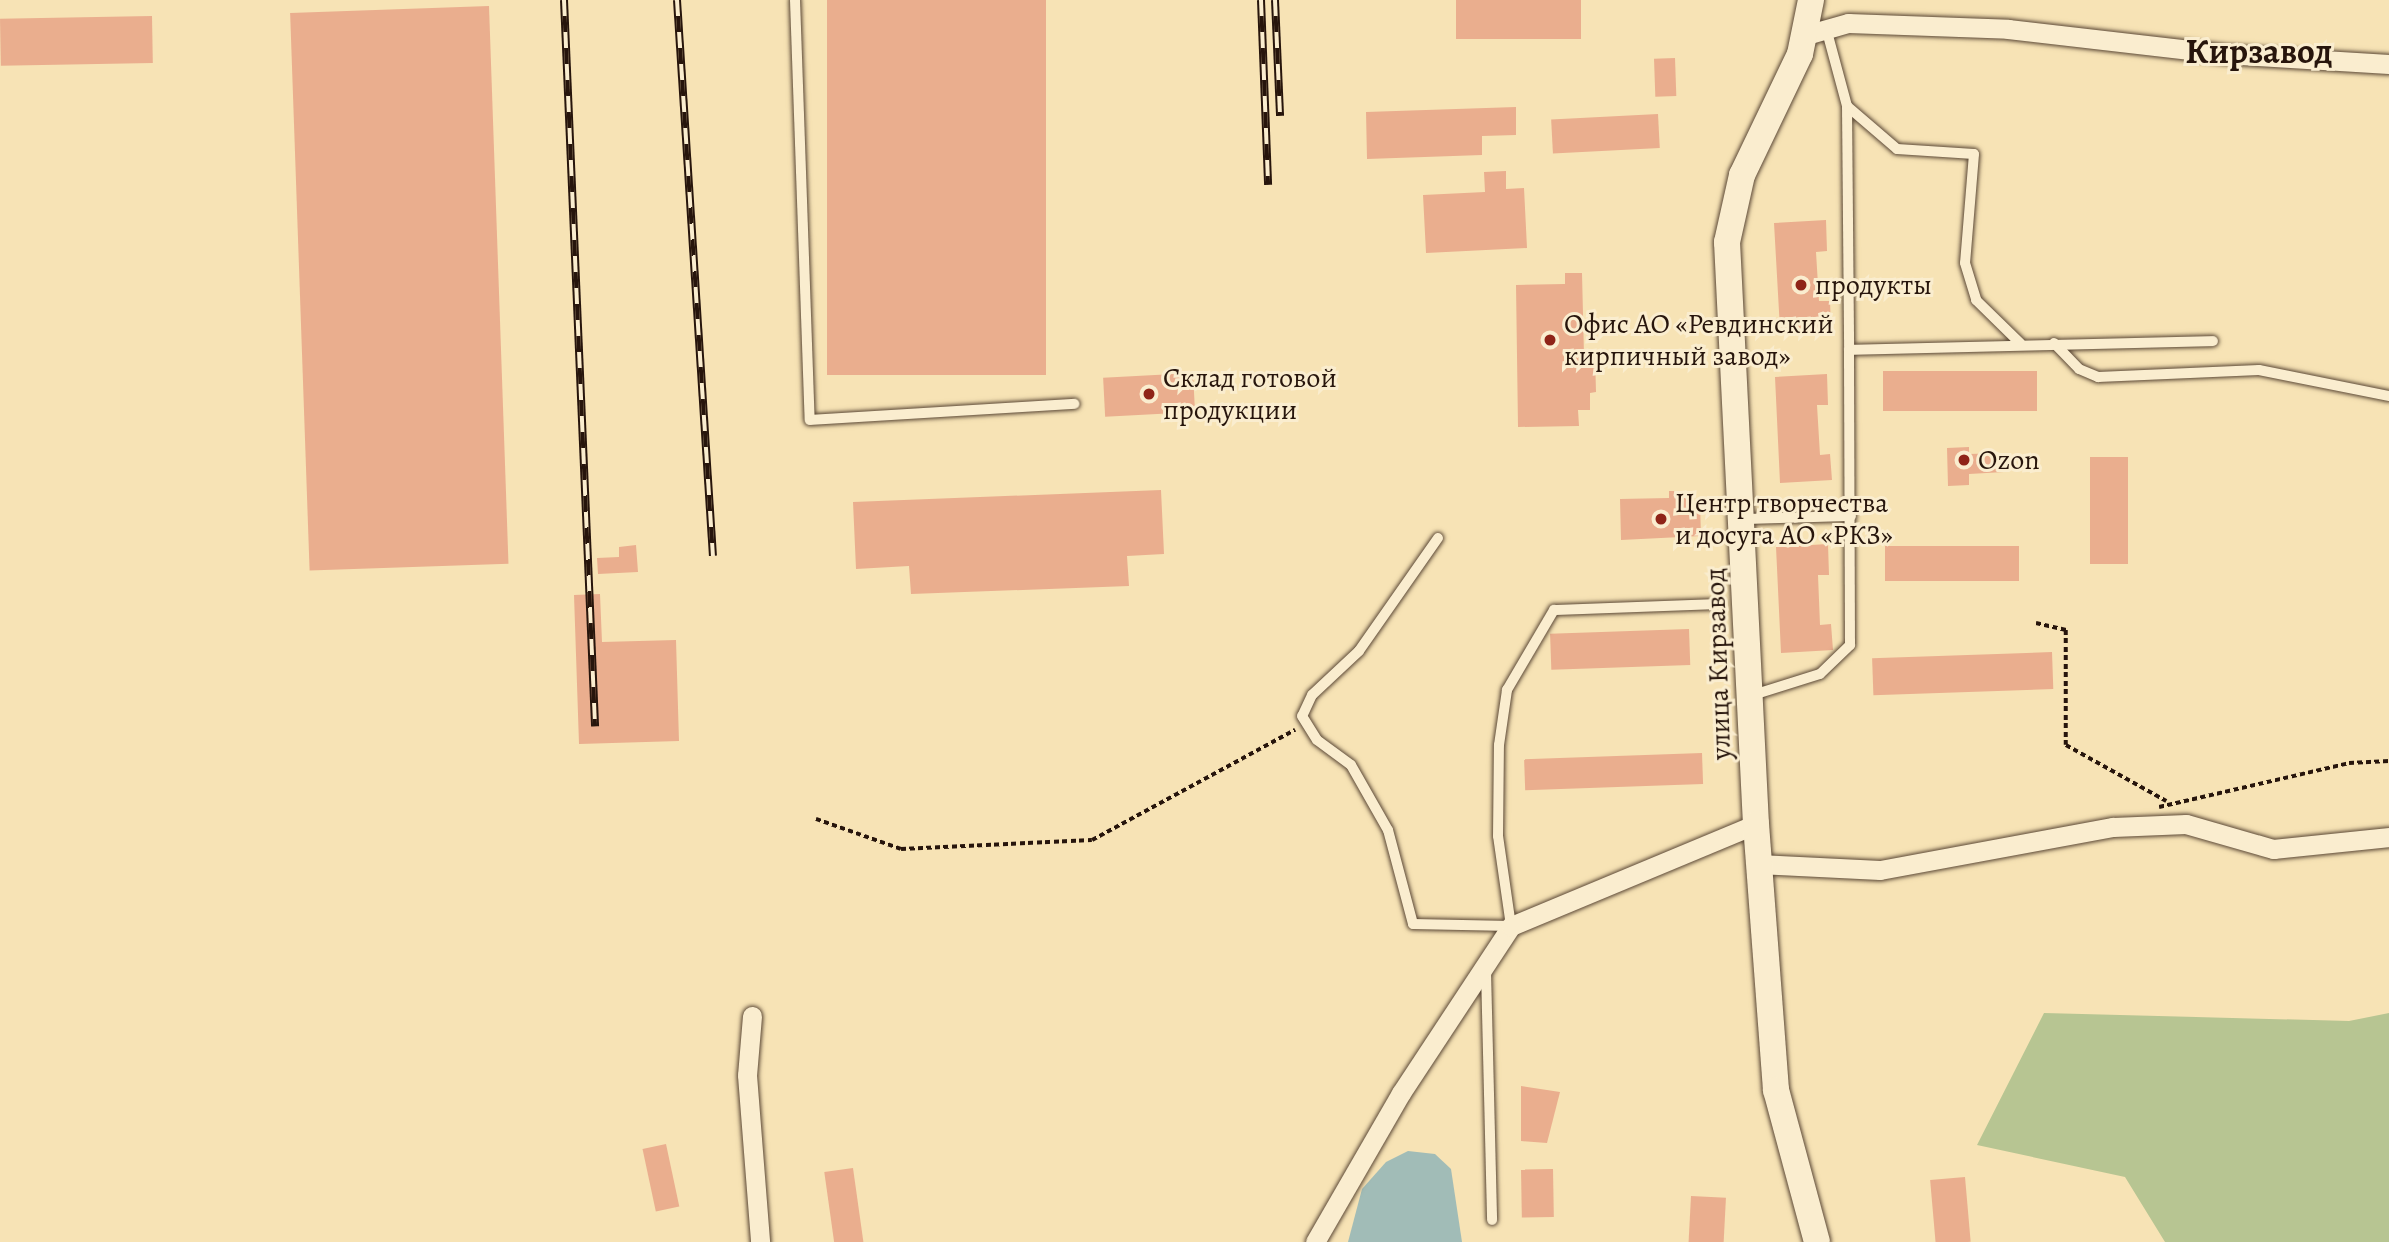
<!DOCTYPE html>
<html>
<head>
<meta charset="utf-8">
<style>
	body { margin:0 }
	#map { position:relative; width:2389px; height:1242px; overflow:hidden; background:#f7e3b5; font-family:Alegreya,serif }
	div>[style] { position:absolute }
	.green>* { inset:0; background:#b7c592 }
	.water>* { inset:0; background:#a1bcb7 }
	.building>* { inset:0; background:#eaae8e; transform-origin:0 0 }
	.path>* { height:3.5px; margin-top:-1.75px; transform-origin:0; background:repeating-linear-gradient(90deg,#27150c 0 5px,transparent 0 8.5px) }
	.roads { filter:drop-shadow(0 0 2px #5b4836) drop-shadow(0 0 2px #5b4836) }
	.lane>* { height:10px; margin:-5px; padding:0 5px; transform-origin:5px; border-radius:5px; background:#faedcf }
	.street>* { height:19px; margin:-9.5px; padding:0 9.5px; transform-origin:9.5px; border-radius:9.5px; background:#faedcf }
	.secondary>* { height:26px; margin:-13px; padding:0 13px; transform-origin:13px; border-radius:13px; background:#faedcf }
	.rail>* { height:8px; margin-top:-4px; transform-origin:0; background:repeating-linear-gradient(90deg,#faedcf 0 16px,#27150c 0 32px); box-sizing:border-box; border-block:2px solid #27150c }
	.dots>* { width:19px; height:19px; translate:-50% -50%; box-sizing:border-box; border:4px solid #faedcf; border-radius:50% }
	span { translate:-50% -50%; white-space:nowrap; text-align:center; line-height:1.15; -webkit-text-stroke:6px #faedcf; paint-order:stroke }
	.poi-label { font-size:28px; color:#27150c }
	.left { translate:0 -50%; text-align:left }
	.street-label { font-size:28px; color:#27150c }
	.district-label { font-size:35px; color:#27150c; font-weight:700 }
</style>
</head>
<body>
<div id="map">
	<div class="green">
		<div style="clip-path:polygon(2044px 1013px,2349px 1021px,2389px 1013px,2389px 1242px,2165px 1242px,2125px 1177px,1977px 1145px)"></div>
	</div>
	<div class="water">
		<div style="clip-path:polygon(1408px 1151px,1435px 1154px,1451px 1169px,1462px 1242px,1348px 1242px,1362px 1189px,1386px 1162px)"></div>
	</div>
	<div class="building">
		<div style="left:827px;top:0;width:219px;height:375px"></div>
		<div style="left:1456px;top:0;width:125px;height:39px"></div>
		<div style="left:489px;top:6px;width:558px;height:199px;rotate:88deg"></div>
		<div style="left:152px;top:16px;width:47px;height:152px;rotate:89deg"></div>
		<div style="left:1675px;top:58px;width:38px;height:21px;rotate:88deg"></div>
		<div style="clip-path:polygon(1516px 107px,1516px 135px,1482px 136px,1482px 155px,1367px 159px,1366px 112px)"></div>
		<div style="left:1658px;top:114px;width:34px;height:107px;rotate:87deg"></div>
		<div style="clip-path:polygon(1506px 171px,1506px 189px,1524px 188px,1527px 248px,1426px 253px,1423px 195px,1485px 192px,1484px 172px)"></div>
		<div style="clip-path:polygon(1826px 220px,1827px 251px,1816px 252px,1819px 301px,1830px 301px,1831px 327px,1780px 329px,1774px 223px)"></div>
		<div style="clip-path:polygon(1565px 273px,1582px 273px,1584px 355px,1595px 355px,1596px 392px,1590px 393px,1590px 410px,1578px 410px,1579px 426px,1518px 427px,1516px 285px,1565px 284px)"></div>
		<div style="left:1883px;top:371px;width:154px;height:40px"></div>
		<div style="left:1193px;top:373px;width:39px;height:90px;rotate:87deg"></div>
		<div style="clip-path:polygon(1827px 374px,1828px 405px,1817px 405px,1820px 455px,1830px 454px,1832px 480px,1780px 483px,1775px 377px)"></div>
		<div style="clip-path:polygon(1969px 447px,1969px 454px,2004px 453px,2004px 472px,1969px 474px,1969px 485px,1948px 486px,1947px 448px)"></div>
		<div style="left:2090px;top:457px;width:38px;height:107px"></div>
		<div style="clip-path:polygon(1161px 490px,1164px 554px,1127px 556px,1129px 586px,911px 594px,909px 566px,856px 569px,853px 502px)"></div>
		<div style="clip-path:polygon(1669px 491px,1692px 491px,1693px 502px,1700px 502px,1701px 536px,1621px 540px,1620px 499px,1669px 498px)"></div>
		<div style="clip-path:polygon(1828px 544px,1829px 575px,1818px 575px,1820px 625px,1831px 624px,1833px 650px,1781px 653px,1776px 547px)"></div>
		<div style="clip-path:polygon(636px 545px,638px 572px,598px 574px,597px 558px,619px 557px,619px 547px)"></div>
		<div style="left:2019px;top:546px;width:35px;height:134px;rotate:90deg"></div>
		<div style="clip-path:polygon(600px 594px,602px 642px,676px 640px,679px 741px,579px 744px,574px 595px)"></div>
		<div style="left:1689px;top:629px;width:36px;height:139px;rotate:88deg"></div>
		<div style="left:2052px;top:652px;width:37px;height:180px;rotate:88deg"></div>
		<div style="left:1702px;top:753px;width:31px;height:178px;rotate:88deg"></div>
		<div style="clip-path:polygon(1521px 1086px,1560px 1092px,1547px 1143px,1521px 1141px)"></div>
		<div style="left:666px;top:1144px;width:64px;height:24px;rotate:78deg"></div>
		<div style="left:853px;top:1168px;width:75px;height:29px;rotate:82deg"></div>
		<div style="left:1553px;top:1169px;width:48px;height:32px;rotate:89deg"></div>
		<div style="left:1965px;top:1177px;width:65px;height:35px;rotate:85deg"></div>
		<div style="left:1691px;top:1196px;width:35px;height:46px;rotate:3deg"></div>
	</div>
	<div class="path">
		<div style="left:2036px;top:623px;width:31px;rotate:13deg"></div>
		<div style="left:2066px;top:630px;width:115px;rotate:90deg"></div>
		<div style="left:2066px;top:745px;width:115px;rotate:29.2deg"></div>
		<div style="left:2159px;top:807px;width:195px;rotate:-13deg"></div>
		<div style="left:2349px;top:763px;width:40px;rotate:-2.9deg"></div>
		<div style="left:816px;top:819px;width:90px;rotate:19.4deg"></div>
		<div style="left:901px;top:849px;width:191px;rotate:-2.7deg"></div>
		<div style="left:1092px;top:840px;width:231px;rotate:-28.5deg"></div>
	</div>
	<div class="roads">
		<div class="lane">
			<div style="left:795px;top:0;width:420px;rotate:88deg"></div>
			<div style="left:810px;top:420px;width:265px;rotate:-3.5deg"></div>
			<div style="left:1826px;top:28px;width:81px;rotate:74.9deg"></div>
			<div style="left:1847px;top:106px;width:66px;rotate:40.7deg"></div>
			<div style="left:1897px;top:149px;width:77px;rotate:3.7deg"></div>
			<div style="left:1974px;top:154px;width:109px;rotate:94.7deg"></div>
			<div style="left:1965px;top:263px;width:39px;rotate:73deg"></div>
			<div style="left:1976px;top:300px;width:62px;rotate:44.3deg"></div>
			<div style="left:1847px;top:106px;width:244px;rotate:89.5deg"></div>
			<div style="left:2054px;top:343px;width:36px;rotate:46deg"></div>
			<div style="left:2079px;top:369px;width:21px;rotate:23deg"></div>
			<div style="left:2098px;top:377px;width:161px;rotate:-2.5deg"></div>
			<div style="left:2259px;top:370px;width:133px;rotate:11.3deg"></div>
			<div style="left:1743px;top:519px;width:108px;rotate:-1.6deg"></div>
			<div style="left:1438px;top:538px;width:138px;rotate:125deg"></div>
			<div style="left:1359px;top:651px;width:64px;rotate:136.9deg"></div>
			<div style="left:1312px;top:695px;width:23px;rotate:115deg"></div>
			<div style="left:1302px;top:716px;width:28px;rotate:58deg"></div>
			<div style="left:1317px;top:740px;width:42px;rotate:36.3deg"></div>
			<div style="left:1351px;top:765px;width:75px;rotate:60.4deg"></div>
			<div style="left:1388px;top:830px;width:97px;rotate:75.1deg"></div>
			<div style="left:1413px;top:924px;width:98px;rotate:1.2deg"></div>
			<div style="left:1511px;top:926px;width:91px;rotate:-98.2deg"></div>
			<div style="left:1498px;top:836px;width:91px;rotate:-89.4deg"></div>
			<div style="left:1499px;top:745px;width:56px;rotate:-81.7deg"></div>
			<div style="left:1507px;top:690px;width:93px;rotate:-59.6deg"></div>
			<div style="left:1554px;top:610px;width:166px;rotate:-2.1deg"></div>
			<div style="left:1753px;top:695px;width:70px;rotate:-17.4deg"></div>
			<div style="left:1820px;top:674px;width:42px;rotate:-44deg"></div>
			<div style="left:1850px;top:645px;width:295px;rotate:-90.2deg"></div>
			<div style="left:1849px;top:350px;width:364px;rotate:-1.4deg"></div>
			<div style="left:1486px;top:971px;width:249px;rotate:88.6deg"></div>
		</div>
		<div class="street">
			<div style="left:1806px;top:35px;width:44px;rotate:-15.9deg"></div>
			<div style="left:1848px;top:23px;width:160px;rotate:2.1deg"></div>
			<div style="left:2008px;top:29px;width:218px;rotate:6.6deg"></div>
			<div style="left:2225px;top:54px;width:164px;rotate:3.5deg"></div>
			<div style="left:1758px;top:864px;width:122px;rotate:2.8deg"></div>
			<div style="left:1880px;top:870px;width:237px;rotate:-10.5deg"></div>
			<div style="left:2113px;top:827px;width:73px;rotate:-2.4deg"></div>
			<div style="left:2186px;top:824px;width:91px;rotate:16deg"></div>
			<div style="left:2273px;top:849px;width:117px;rotate:-5.9deg"></div>
			<div style="left:752px;top:1016px;width:59px;rotate:94.8deg"></div>
			<div style="left:747px;top:1075px;width:168px;rotate:85.5deg"></div>
			<div style="left:1315px;top:1242px;width:172px;rotate:-60deg"></div>
			<div style="left:1401px;top:1093px;width:200px;rotate:-56.6deg"></div>
			<div style="left:1511px;top:926px;width:265px;rotate:-22.6deg"></div>
		</div>
		<div class="secondary">
			<div style="left:1811px;top:0;width:55px;rotate:101.5deg"></div>
			<div style="left:1800px;top:54px;width:134px;rotate:115.6deg"></div>
			<div style="left:1742px;top:175px;width:69px;rotate:102.6deg"></div>
			<div style="left:1727px;top:242px;width:583px;rotate:87.15deg"></div>
			<div style="left:1756px;top:824px;width:267px;rotate:85.7deg"></div>
			<div style="left:1776px;top:1090px;width:157px;rotate:74.9deg"></div>
		</div>
	</div>
	<div class="rail">
		<div style="left:564px;top:0;width:727px;rotate:87.55deg"></div>
		<div style="left:677px;top:0;width:557px;rotate:86.3deg"></div>
		<div style="left:1261px;top:0;width:185px;rotate:87.8deg"></div>
		<div style="left:1275px;top:0;width:116px;rotate:87.5deg"></div>
	</div>
	<div class="dots">
		<div style="left:1801px;top:285px;background:#8f2418"></div>
		<div style="left:1550px;top:340px;background:#8f2418"></div>
		<div style="left:1149px;top:394px;background:#8f2418"></div>
		<div style="left:1964px;top:460px;background:#8f2418"></div>
		<div style="left:1661px;top:519px;background:#8f2418"></div>
	</div>
	<div class="poi-label">
		<span class="left" style="left:1815px;top:285px">продукты</span>
		<span class="left" style="left:1564px;top:340px">Офис АО «Ревдинский<br>кирпичный завод»</span>
		<span class="left" style="left:1163px;top:394px">Склад готовой<br>продукции</span>
		<span class="left" style="left:1978px;top:460px">Ozon</span>
		<span class="left" style="left:1675px;top:519px">Центр творчества<br>и досуга АО «РКЗ»</span>
	</div>
	<div class="street-label">
		<span style="left:1718px;top:664px;rotate:-92deg">улица Кирзавод</span>
	</div>
	<div class="district-label">
		<span style="left:2259px;top:51px">Кирзавод</span>
	</div>
</div>
</body>
</html>
